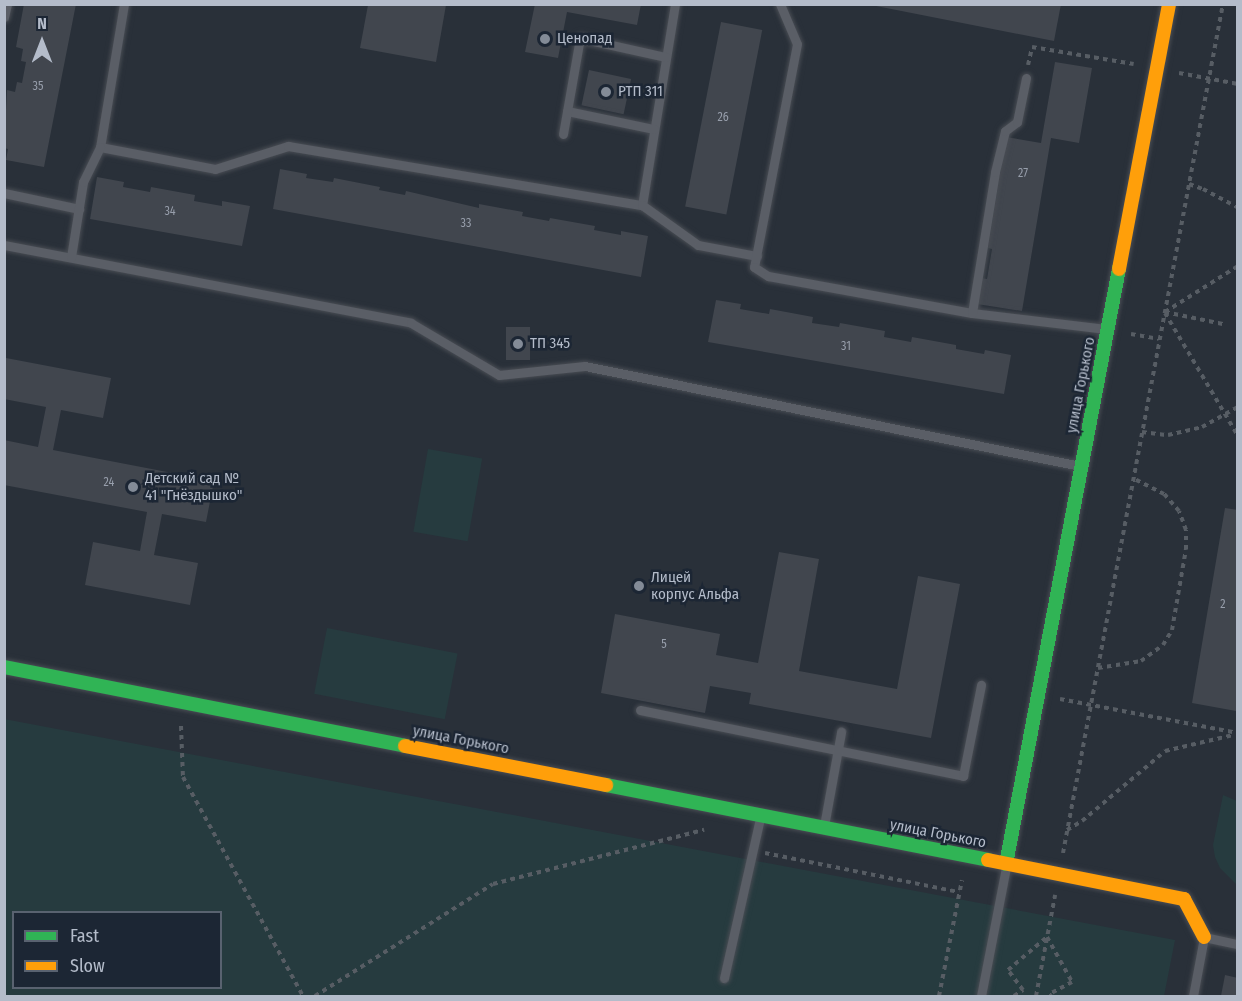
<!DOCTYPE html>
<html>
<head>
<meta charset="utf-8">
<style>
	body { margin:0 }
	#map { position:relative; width:1242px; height:1001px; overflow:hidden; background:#293039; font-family:"Fira Sans Condensed",sans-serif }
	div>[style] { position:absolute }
	.green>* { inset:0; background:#263b3f; transform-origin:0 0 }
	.building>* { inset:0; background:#41464e; transform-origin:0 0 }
	.path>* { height:4px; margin-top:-2px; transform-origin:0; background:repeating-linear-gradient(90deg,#575d64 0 4.5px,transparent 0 9px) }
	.roads { filter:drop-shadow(0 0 2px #484c53) drop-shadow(0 0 2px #484c53) }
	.lane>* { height:9px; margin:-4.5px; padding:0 4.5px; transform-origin:4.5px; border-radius:4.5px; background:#5a5e66 }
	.fast>* { height:14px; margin:-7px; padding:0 7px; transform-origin:7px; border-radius:7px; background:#30b455 }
	.slow>* { height:14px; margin:-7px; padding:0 7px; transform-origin:7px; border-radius:7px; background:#ff9f0a }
	.dots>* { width:16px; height:16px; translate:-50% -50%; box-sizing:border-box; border:3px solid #1c2634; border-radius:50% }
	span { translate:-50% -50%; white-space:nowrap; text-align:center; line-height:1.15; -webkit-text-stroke:5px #1c2634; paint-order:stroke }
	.number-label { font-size:12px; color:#979eab }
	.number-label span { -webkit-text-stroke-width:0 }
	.poi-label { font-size:15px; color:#b4bcca }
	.left { translate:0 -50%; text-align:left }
	.street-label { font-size:15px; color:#b4bcca }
	.frame { position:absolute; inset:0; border:6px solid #b4bcca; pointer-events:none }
	.legend { position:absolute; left:12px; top:911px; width:210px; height:78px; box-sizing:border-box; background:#1c2634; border:2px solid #596270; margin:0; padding:8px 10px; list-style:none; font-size:18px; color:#b4bcca }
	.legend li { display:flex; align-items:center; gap:12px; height:30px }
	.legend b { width:30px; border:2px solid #596270 }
	.north { position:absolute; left:12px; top:12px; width:60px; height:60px; -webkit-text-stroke:4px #1c2634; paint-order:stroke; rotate:0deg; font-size:16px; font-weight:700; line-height:24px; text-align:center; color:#b4bcca }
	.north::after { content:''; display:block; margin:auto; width:21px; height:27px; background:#b4bcca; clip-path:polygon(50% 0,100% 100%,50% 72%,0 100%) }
</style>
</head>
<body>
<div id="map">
	<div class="green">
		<div style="left:428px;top:449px;width:55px;height:84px;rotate:10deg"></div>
		<div style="left:327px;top:628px;width:133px;height:67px;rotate:11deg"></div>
		<div style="clip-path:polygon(evenodd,4px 719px,1175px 940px,1164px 996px,5px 996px,4px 719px,14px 912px,220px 912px,220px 988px,14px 988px,14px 912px)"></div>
		<div style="clip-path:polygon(1223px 795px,1237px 801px,1237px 885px,1220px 868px,1215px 857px,1213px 845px)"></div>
	</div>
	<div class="building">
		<div style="clip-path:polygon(24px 4px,76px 4px,44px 167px,6px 160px,8px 149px,4px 148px,7px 90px,15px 92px,17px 82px,22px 83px,26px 62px,21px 61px,23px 49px,16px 47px)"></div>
		<div style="clip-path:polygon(535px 4px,641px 4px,637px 25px,567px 12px,558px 58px,525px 52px)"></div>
		<div style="clip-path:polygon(866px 4px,1061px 4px,1054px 41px)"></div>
		<div style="clip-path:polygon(368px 5px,446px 5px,436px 62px,360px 48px)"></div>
		<div style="left:721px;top:22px;width:42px;height:188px;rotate:11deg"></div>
		<div style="clip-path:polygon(1055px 62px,1092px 68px,1079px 143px,1051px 138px,1022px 311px,977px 304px,981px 278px,987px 279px,992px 249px,988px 248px,1006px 137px,1041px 143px)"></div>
		<div style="left:589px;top:70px;width:43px;height:36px;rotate:12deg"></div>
		<div style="clip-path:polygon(280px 169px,307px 174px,306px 178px,333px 182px,334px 178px,380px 187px,379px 190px,405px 195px,406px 191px,479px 208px,479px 204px,523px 212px,522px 216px,549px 221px,550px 218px,595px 226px,594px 230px,621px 235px,621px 231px,648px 236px,641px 277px,273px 209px)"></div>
		<div style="clip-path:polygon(97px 177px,124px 182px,123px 187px,150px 192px,151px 187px,195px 195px,194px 201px,222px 206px,222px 201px,250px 206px,242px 246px,90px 219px)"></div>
		<div style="clip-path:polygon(716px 300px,741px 304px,740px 309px,769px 314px,770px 309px,813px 317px,812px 323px,839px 327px,840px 323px,885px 331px,884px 337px,911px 342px,912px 337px,956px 345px,956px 349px,984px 354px,985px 350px,1011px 355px,1004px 394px,708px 342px)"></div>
		<div style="left:530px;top:327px;width:33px;height:24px;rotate:90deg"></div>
		<div style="clip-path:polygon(6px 358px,111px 378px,103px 418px,61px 410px,53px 450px,214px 481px,206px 522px,162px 514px,154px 555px,198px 563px,190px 605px,85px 585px,93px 542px,140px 551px,147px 512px,4px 485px,4px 440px,38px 447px,46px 407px,4px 399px)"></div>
		<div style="clip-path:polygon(1225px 508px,1238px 510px,1236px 711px,1192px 703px)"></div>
		<div style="clip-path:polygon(779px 552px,819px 559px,799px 671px,897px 689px,918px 576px,960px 584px,931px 738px,749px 704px,751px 693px,710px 686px,705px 713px,601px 693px,615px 614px,720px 634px,716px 655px,758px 663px)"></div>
		<div style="clip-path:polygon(1225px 975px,1238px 978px,1238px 996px,1221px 996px)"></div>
	</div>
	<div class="path">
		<div style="left:1028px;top:65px;width:18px;rotate:-77deg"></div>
		<div style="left:1032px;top:47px;width:103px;rotate:9.5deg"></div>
		<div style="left:1179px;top:73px;width:60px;rotate:10.6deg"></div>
		<div style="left:1189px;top:184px;width:15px;rotate:20deg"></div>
		<div style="left:1203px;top:189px;width:40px;rotate:28deg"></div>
		<div style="left:1165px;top:312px;width:86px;rotate:-32.2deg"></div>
		<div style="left:1165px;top:312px;width:59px;rotate:11.7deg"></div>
		<div style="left:1165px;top:313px;width:143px;rotate:59.3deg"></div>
		<div style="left:1131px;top:334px;width:28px;rotate:10deg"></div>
		<div style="left:1142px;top:432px;width:26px;rotate:7deg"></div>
		<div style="left:1168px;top:435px;width:35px;rotate:-13deg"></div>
		<div style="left:1202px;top:427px;width:41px;rotate:-29.1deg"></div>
		<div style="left:1098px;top:668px;width:44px;rotate:-9.2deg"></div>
		<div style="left:1141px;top:661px;width:27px;rotate:-36deg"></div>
		<div style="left:1163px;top:645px;width:17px;rotate:-59deg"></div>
		<div style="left:1172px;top:630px;width:82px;rotate:-80.2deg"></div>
		<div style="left:1186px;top:549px;width:19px;rotate:-90deg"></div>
		<div style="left:1186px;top:530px;width:20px;rotate:-110deg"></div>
		<div style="left:1179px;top:511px;width:23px;rotate:-131deg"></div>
		<div style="left:1164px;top:494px;width:35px;rotate:-153deg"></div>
		<div style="left:1060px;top:699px;width:181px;rotate:10.8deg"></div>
		<div style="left:181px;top:726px;width:51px;rotate:87.8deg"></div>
		<div style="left:183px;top:777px;width:250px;rotate:61.3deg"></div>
		<div style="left:1067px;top:830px;width:17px;rotate:-31deg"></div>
		<div style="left:1082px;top:821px;width:109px;rotate:-40.1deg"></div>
		<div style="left:1165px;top:751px;width:70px;rotate:-13.2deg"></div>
		<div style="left:765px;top:853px;width:198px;rotate:11.4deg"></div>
		<div style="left:1063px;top:853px;width:864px;rotate:-79.33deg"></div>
		<div style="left:315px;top:996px;width:210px;rotate:-32.2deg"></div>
		<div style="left:493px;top:884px;width:218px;rotate:-14.4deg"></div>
		<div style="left:939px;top:996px;width:118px;rotate:-78.8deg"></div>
		<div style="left:1014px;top:996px;width:11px;rotate:-34deg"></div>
		<div style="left:1023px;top:990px;width:25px;rotate:-127deg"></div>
		<div style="left:1008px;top:970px;width:51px;rotate:-40.2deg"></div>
		<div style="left:1047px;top:937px;width:51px;rotate:60.9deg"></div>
		<div style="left:1072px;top:982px;width:26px;rotate:152deg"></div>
		<div style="left:1049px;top:994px;width:3px;rotate:45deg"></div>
		<div style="left:1036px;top:996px;width:103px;rotate:-79.3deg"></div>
	</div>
	<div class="roads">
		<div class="lane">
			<div style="left:124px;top:4px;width:145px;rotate:99.5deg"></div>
			<div style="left:100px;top:147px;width:117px;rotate:10.8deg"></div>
			<div style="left:215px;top:169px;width:77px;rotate:-17.5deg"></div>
			<div style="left:288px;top:146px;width:359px;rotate:9.5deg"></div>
			<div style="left:675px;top:4px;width:204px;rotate:99.3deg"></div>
			<div style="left:642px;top:205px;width:69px;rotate:35.5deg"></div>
			<div style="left:698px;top:245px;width:60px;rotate:10.6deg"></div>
			<div style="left:780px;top:4px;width:43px;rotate:67deg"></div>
			<div style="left:797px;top:44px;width:227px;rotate:100.9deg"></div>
			<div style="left:754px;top:267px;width:17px;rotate:33deg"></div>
			<div style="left:768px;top:276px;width:207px;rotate:10.3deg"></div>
			<div style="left:972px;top:313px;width:135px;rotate:6.8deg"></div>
			<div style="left:4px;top:17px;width:13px;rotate:-77deg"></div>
			<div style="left:567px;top:111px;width:89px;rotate:11.7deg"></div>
			<div style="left:563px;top:134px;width:97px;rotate:-80deg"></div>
			<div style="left:580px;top:38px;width:88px;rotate:12.5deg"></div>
			<div style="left:4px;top:193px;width:77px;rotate:12deg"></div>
			<div style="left:4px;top:245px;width:414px;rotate:10.8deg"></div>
			<div style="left:411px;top:323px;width:102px;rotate:30.6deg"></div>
			<div style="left:499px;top:375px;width:86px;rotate:-6deg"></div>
			<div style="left:585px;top:366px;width:505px;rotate:11.42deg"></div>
			<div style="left:71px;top:257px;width:76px;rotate:-80.9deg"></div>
			<div style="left:83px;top:182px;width:39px;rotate:-64deg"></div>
			<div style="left:972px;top:313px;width:143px;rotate:-80.7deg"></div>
			<div style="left:995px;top:172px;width:42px;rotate:-76.3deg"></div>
			<div style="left:1005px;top:131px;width:15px;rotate:-37deg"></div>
			<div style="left:1017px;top:122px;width:45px;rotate:-78.4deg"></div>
			<div style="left:640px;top:710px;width:330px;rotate:11.5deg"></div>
			<div style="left:963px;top:776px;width:93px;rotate:-78.8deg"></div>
			<div style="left:824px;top:826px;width:96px;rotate:-79.7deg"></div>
			<div style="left:724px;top:978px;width:164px;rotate:-77.3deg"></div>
			<div style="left:981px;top:996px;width:131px;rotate:-79deg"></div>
			<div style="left:1193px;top:996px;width:60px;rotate:-79.4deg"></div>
			<div style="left:1204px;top:937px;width:35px;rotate:12deg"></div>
		</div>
		<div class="fast">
			<div style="left:4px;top:667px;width:409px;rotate:11.1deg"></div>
			<div style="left:606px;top:785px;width:389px;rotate:11.1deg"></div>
			<div style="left:1006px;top:864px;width:606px;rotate:-79.25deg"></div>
		</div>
		<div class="slow">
			<div style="left:1119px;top:269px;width:270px;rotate:-79.3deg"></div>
			<div style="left:405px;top:746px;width:205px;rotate:11deg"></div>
			<div style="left:988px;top:860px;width:200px;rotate:11.3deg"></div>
			<div style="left:1184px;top:899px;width:43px;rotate:62.2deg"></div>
		</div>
	</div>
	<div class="dots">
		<div style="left:545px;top:39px;background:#838b97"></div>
		<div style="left:606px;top:92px;background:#838b97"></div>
		<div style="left:518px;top:344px;background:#838b97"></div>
		<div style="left:133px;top:487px;background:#838b97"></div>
		<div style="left:639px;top:586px;background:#838b97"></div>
	</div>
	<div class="number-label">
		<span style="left:38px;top:87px">35</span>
		<span style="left:723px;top:118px">26</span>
		<span style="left:1023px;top:174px">27</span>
		<span style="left:170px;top:212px">34</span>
		<span style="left:466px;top:224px">33</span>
		<span style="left:846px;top:347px">31</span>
		<span style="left:109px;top:483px">24</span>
		<span style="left:1223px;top:605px">2</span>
		<span style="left:664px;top:645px">5</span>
	</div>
	<div class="poi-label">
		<span class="left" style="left:557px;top:39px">Ценопад</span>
		<span class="left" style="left:618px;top:92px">РТП 311</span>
		<span class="left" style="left:530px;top:344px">ТП 345</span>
		<span class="left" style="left:145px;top:487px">Детский сад №<br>41 "Гнёздышко"</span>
		<span class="left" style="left:651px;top:586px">Лицей<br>корпус Альфа</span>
	</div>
	<div class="street-label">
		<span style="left:1081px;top:385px;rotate:-79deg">улица Горького</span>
		<span style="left:461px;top:740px;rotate:11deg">улица Горького</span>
		<span style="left:938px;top:834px;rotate:11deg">улица Горького</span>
	</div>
	<div class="frame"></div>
	<ul class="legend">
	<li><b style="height:8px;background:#30b455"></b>Fast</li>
	<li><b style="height:8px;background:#ff9f0a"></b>Slow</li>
	</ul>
	<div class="north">N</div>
</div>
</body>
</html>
